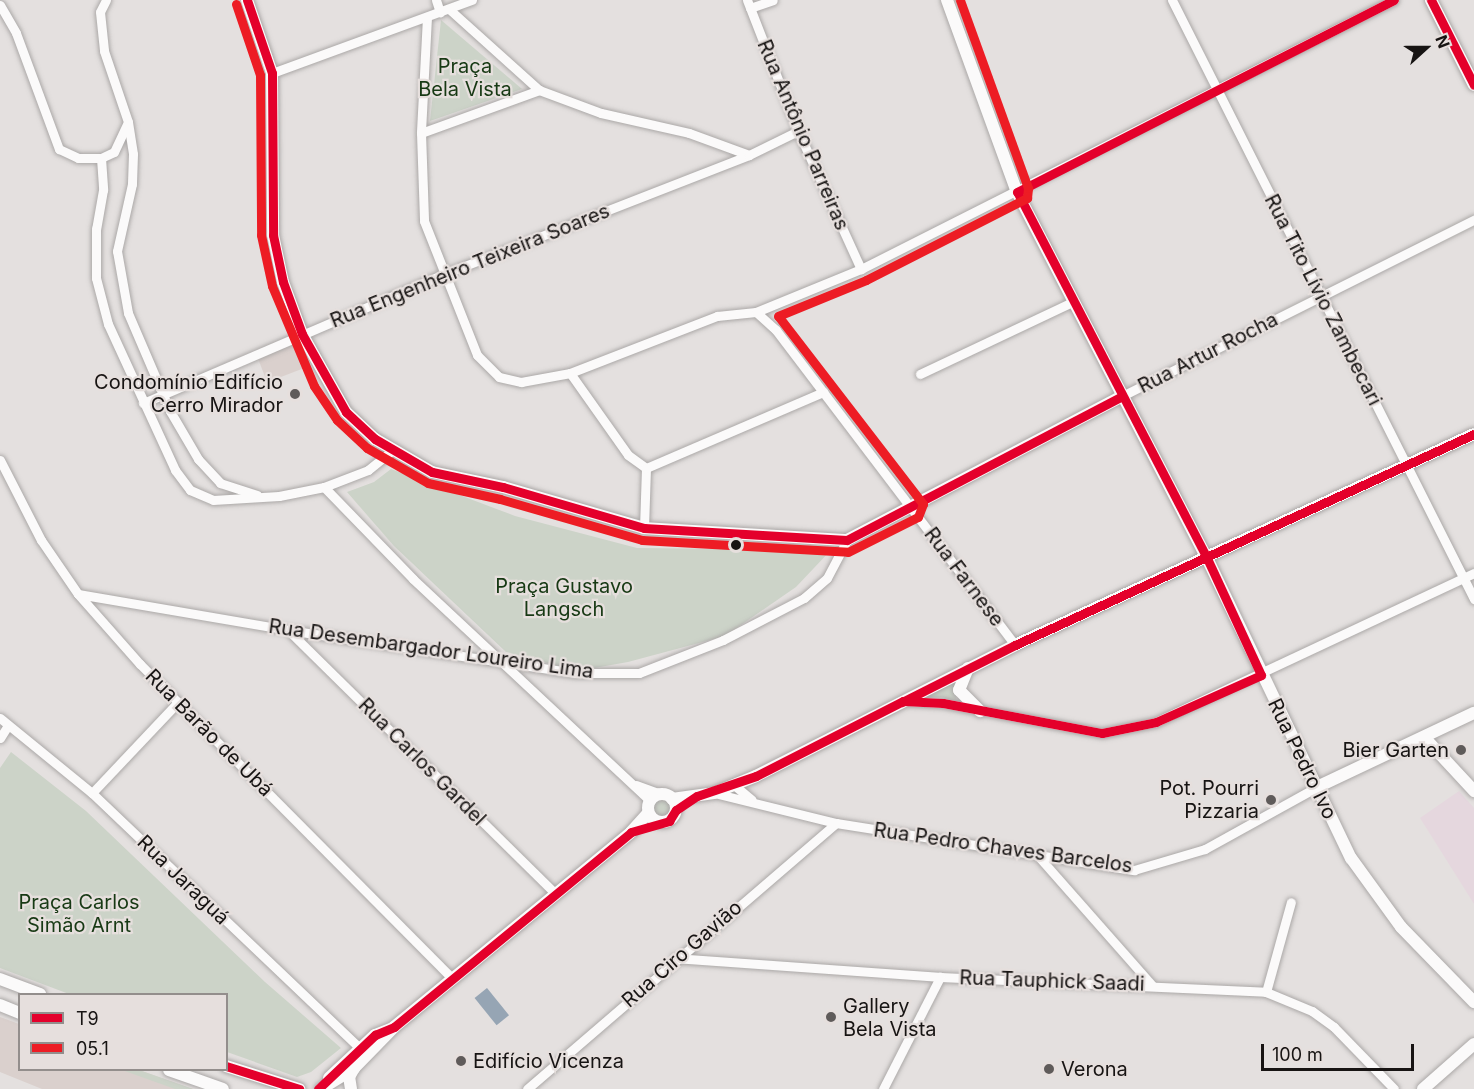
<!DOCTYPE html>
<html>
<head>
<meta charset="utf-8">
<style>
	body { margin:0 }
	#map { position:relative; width:1474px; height:1089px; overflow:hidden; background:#e4e0df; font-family:Inter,sans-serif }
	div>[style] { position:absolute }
	.built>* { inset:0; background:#dad0cd; transform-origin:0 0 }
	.education>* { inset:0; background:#e5d7de }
	.green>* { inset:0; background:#ccd3c8 }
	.round { border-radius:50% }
	.water>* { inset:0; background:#96a5b4; transform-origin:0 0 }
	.roads { filter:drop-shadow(0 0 2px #aba8a7) drop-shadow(0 0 2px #aba8a7) }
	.street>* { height:9px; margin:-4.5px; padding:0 4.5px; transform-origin:4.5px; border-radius:4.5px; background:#fbfafa }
	.secondary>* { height:12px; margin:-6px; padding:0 6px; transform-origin:6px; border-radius:6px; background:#fbfafa }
	.secondary>.ring { margin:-6px; padding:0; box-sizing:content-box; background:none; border:12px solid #fbfafa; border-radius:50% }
	.bus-1>* { height:9px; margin:-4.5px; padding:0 4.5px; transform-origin:4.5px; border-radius:4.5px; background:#e4002b }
	.bus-2>* { height:9px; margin:-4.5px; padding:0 4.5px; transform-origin:4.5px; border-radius:4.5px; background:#ed1c24 }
	.dots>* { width:16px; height:16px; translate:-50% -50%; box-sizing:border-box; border:3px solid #e6dfdd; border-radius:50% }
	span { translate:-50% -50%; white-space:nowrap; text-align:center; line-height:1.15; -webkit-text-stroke:4.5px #e6dfdd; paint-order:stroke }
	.park-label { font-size:20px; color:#173914 }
	.street-label { font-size:20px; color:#171413 }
	.poi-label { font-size:20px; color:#171413 }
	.right { translate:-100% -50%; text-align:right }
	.left { translate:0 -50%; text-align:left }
	.legend { position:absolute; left:18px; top:993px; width:210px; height:78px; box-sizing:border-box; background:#e6dfdd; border:2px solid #938e8c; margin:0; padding:8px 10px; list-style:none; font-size:18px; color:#171413 }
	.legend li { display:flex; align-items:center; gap:12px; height:30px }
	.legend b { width:30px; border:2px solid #938e8c }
	.north { position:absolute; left:1396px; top:18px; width:60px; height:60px; -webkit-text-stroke:4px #e6dfdd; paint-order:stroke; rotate:69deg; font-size:16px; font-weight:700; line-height:24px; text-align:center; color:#171413 }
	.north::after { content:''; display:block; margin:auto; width:21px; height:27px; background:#171413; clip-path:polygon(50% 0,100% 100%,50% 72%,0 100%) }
	.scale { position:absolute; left:1261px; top:1044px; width:153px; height:27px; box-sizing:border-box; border:3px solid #171413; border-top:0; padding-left:8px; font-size:18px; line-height:21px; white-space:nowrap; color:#171413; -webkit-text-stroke:4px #e6dfdd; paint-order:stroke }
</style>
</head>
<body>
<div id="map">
	<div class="built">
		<div style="left:297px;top:343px;width:26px;height:42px;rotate:69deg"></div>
		<div style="clip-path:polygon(0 1017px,19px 1024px,20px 1070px,139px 1070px,193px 1089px,42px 1089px,0 1072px)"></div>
	</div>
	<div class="education">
		<div style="clip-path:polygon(1459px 791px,1474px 808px,1474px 904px,1420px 818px)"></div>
	</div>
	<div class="green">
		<div style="clip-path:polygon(441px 20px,522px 89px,430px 121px)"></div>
		<div style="clip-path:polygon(391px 469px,515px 516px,637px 548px,831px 550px,796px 587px,725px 636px,628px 662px,577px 671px,506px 652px,394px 546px,347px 492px,374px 482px)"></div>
		<div style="clip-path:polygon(955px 681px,956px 699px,961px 703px,942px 697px,917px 697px)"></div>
		<div style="clip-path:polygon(11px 752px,86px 811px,265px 982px,341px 1048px,311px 1072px,297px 1077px,227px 1052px,226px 994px,69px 994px,0 968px,0 768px)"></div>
		<div class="round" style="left:651px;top:797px;width:22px;height:22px"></div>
		<div style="clip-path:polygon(122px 1070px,139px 1070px,193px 1089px,175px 1089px)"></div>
	</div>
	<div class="water">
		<div style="left:487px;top:988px;width:35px;height:16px;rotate:51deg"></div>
	</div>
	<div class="roads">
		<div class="street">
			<div style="left:106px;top:0;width:13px;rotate:117deg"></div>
			<div style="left:100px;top:12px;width:39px;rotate:84deg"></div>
			<div style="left:104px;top:51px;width:75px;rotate:71.3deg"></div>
			<div style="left:128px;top:122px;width:32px;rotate:81deg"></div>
			<div style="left:133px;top:154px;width:30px;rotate:92deg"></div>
			<div style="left:132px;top:184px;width:69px;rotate:102.6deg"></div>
			<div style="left:117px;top:251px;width:63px;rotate:79.9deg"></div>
			<div style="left:128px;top:313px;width:107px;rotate:66.8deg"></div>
			<div style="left:170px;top:411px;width:56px;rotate:59.7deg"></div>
			<div style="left:198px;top:459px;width:33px;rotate:47deg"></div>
			<div style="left:220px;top:483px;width:39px;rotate:18deg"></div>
			<div style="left:436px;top:0;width:13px;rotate:72deg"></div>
			<div style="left:747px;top:0;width:141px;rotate:68.7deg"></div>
			<div style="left:798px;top:131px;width:152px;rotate:65.5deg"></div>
			<div style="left:1172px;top:0;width:671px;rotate:63.24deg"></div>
			<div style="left:0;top:5px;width:32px;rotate:60deg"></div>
			<div style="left:16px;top:33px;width:124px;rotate:69.7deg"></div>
			<div style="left:59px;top:149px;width:21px;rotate:25deg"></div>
			<div style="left:78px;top:158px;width:23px"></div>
			<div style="left:101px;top:158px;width:14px;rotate:-25deg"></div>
			<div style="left:114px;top:152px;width:31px;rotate:-65deg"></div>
			<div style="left:750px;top:8px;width:24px;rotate:-19deg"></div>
			<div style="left:449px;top:9px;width:121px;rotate:42deg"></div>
			<div style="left:539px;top:90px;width:66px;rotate:20.4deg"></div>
			<div style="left:601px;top:113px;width:90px;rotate:12.8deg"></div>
			<div style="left:689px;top:133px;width:64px;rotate:20.1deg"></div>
			<div style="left:427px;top:17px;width:116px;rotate:93deg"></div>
			<div style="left:421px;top:133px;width:88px;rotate:88deg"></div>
			<div style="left:424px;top:221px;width:144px;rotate:68.4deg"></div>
			<div style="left:477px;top:355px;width:31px;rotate:45deg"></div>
			<div style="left:499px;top:377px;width:23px;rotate:13deg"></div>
			<div style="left:521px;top:382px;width:50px;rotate:-10.4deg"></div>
			<div style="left:570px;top:373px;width:158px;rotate:-21.2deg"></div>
			<div style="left:717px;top:316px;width:39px;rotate:-6deg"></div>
			<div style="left:756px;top:312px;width:113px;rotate:-22.3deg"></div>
			<div style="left:861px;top:269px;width:597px;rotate:-26.78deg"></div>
			<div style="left:272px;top:73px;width:213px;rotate:-20.1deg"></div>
			<div style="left:421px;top:133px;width:126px;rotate:-20deg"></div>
			<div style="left:101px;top:158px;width:32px;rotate:86deg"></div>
			<div style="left:103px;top:190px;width:40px;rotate:100deg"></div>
			<div style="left:96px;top:229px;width:49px;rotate:90deg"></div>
			<div style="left:96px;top:278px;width:48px;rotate:75.4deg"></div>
			<div style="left:108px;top:324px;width:161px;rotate:65.3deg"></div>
			<div style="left:175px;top:470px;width:25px;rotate:53deg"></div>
			<div style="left:190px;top:490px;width:25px;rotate:23deg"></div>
			<div style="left:213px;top:500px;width:66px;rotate:-3.5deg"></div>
			<div style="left:279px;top:496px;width:46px;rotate:-11.3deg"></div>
			<div style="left:324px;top:487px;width:47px;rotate:-21.1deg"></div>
			<div style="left:368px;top:470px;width:33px;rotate:-39deg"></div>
			<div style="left:756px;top:312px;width:27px;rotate:42deg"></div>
			<div style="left:776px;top:330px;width:395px;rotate:52.8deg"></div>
			<div style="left:570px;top:373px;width:100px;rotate:54.7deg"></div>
			<div style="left:628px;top:455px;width:22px;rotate:36deg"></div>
			<div style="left:646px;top:468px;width:60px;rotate:91.9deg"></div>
			<div style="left:920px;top:374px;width:168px;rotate:-25.3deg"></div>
			<div style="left:1122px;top:396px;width:394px;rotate:-26.6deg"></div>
			<div style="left:143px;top:403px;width:327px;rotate:-23.2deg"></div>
			<div style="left:444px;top:274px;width:327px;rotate:-21.3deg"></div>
			<div style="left:749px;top:155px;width:55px;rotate:-26.1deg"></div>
			<div style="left:0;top:460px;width:90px;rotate:62.9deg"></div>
			<div style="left:41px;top:540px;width:65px;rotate:55.6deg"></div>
			<div style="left:78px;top:594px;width:94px;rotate:48.5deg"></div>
			<div style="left:140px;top:664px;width:443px;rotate:45.2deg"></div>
			<div style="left:646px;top:468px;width:193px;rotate:-23.2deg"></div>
			<div style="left:324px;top:487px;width:128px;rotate:45.9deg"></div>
			<div style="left:413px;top:579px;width:325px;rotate:43.1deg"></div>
			<div style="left:78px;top:594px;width:213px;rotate:9.7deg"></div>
			<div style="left:288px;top:630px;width:291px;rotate:8.5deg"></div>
			<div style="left:576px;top:673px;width:63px"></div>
			<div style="left:639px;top:673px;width:90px;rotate:-21.4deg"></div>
			<div style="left:723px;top:640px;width:91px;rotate:-27.4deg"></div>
			<div style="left:804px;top:598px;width:30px;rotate:-41deg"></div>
			<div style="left:827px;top:578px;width:43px;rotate:-62.2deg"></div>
			<div style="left:288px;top:630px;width:376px;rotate:44.6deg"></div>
			<div style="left:905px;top:701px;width:38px;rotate:3deg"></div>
			<div style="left:943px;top:703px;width:162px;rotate:10.7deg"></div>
			<div style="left:1102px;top:733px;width:55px;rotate:-11.5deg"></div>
			<div style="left:1156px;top:722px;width:351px;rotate:-25.1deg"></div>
			<div style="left:0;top:718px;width:119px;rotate:39.2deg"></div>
			<div style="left:92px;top:793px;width:370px;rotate:43.6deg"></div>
			<div style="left:0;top:738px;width:15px;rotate:-58deg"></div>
			<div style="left:636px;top:785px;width:27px;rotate:20deg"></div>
			<div style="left:734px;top:785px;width:23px;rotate:40deg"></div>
			<div style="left:92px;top:793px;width:125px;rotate:-46.6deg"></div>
			<div style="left:714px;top:793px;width:126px;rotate:13.8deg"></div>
			<div style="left:836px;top:823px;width:302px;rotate:9deg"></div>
			<div style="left:1134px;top:870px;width:74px;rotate:-16.5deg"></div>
			<div style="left:1205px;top:849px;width:126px;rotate:-29deg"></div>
			<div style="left:1039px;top:857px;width:171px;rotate:48.6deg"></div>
			<div style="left:675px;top:958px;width:266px;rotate:4.1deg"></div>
			<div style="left:940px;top:977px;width:326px;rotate:2.6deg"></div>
			<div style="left:1266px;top:992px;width:50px;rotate:22.4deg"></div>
			<div style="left:1312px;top:1011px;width:27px;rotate:36deg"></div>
			<div style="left:1334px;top:1027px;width:86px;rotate:45.9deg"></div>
			<div style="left:1266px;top:992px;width:93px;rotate:-74.5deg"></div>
			<div style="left:527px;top:1089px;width:408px;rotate:-40.7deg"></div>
			<div style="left:883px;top:1089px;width:126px;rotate:-63deg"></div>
		</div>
		<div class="secondary">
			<div style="left:247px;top:0;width:77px;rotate:71.1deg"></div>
			<div style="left:272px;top:73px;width:162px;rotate:89.6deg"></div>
			<div style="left:273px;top:235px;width:48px;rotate:78deg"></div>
			<div style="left:283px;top:282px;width:55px;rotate:69.9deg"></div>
			<div style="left:302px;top:334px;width:90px;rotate:60.6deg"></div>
			<div style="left:346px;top:412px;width:40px;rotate:43deg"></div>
			<div style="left:375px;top:439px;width:66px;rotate:30.1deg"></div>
			<div style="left:432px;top:472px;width:73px;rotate:11.9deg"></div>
			<div style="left:503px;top:487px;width:147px;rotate:16.2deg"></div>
			<div style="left:644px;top:528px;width:203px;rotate:3.4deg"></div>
			<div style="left:847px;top:540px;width:310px;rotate:-27.6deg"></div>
			<div style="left:947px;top:0;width:204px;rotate:70deg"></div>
			<div style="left:1017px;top:192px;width:412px;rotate:62.6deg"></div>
			<div style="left:1207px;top:558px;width:333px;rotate:64.4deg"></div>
			<div style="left:1351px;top:858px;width:85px;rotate:54.1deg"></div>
			<div style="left:1401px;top:927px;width:105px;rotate:45.8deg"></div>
			<div style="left:1431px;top:0;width:95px;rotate:63.2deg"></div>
			<div style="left:968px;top:668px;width:24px;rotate:112deg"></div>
			<div style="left:959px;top:690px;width:30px;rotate:45deg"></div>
			<div style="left:1424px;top:737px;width:74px;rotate:47.2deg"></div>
			<div style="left:1315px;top:788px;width:176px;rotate:-25.3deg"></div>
			<div class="ring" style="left:648px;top:794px;width:16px;height:16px"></div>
			<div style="left:672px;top:799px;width:42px;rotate:-8.1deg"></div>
			<div style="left:714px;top:793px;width:45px;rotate:-22deg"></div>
			<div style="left:756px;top:776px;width:290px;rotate:-26.8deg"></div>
			<div style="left:1015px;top:645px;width:505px;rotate:-24.69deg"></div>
			<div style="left:0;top:979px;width:43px;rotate:20.6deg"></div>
			<div style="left:0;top:1005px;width:22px;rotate:22deg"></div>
			<div style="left:226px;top:1066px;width:77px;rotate:17.5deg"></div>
			<div style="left:169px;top:1070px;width:57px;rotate:19.4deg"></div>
			<div style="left:329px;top:1078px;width:63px;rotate:-43.1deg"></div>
			<div style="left:375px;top:1035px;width:19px;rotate:-21deg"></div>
			<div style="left:321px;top:1089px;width:39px;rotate:-32deg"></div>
			<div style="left:354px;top:1068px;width:57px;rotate:-45.7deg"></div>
			<div style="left:394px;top:1027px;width:307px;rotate:-39.4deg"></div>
			<div style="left:631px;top:832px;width:25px;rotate:-48deg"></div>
			<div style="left:351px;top:1089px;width:12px;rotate:-99deg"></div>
			<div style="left:349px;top:1077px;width:10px;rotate:-61deg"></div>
			<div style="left:1423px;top:1089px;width:68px;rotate:-41.4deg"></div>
		</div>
	</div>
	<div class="bus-1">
		<div style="left:247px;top:0;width:77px;rotate:71.1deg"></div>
		<div style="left:272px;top:73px;width:162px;rotate:89.6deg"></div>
		<div style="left:273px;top:235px;width:48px;rotate:78deg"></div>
		<div style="left:283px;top:282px;width:55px;rotate:69.9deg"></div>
		<div style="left:302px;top:334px;width:90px;rotate:60.6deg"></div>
		<div style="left:346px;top:412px;width:40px;rotate:43deg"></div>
		<div style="left:375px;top:439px;width:66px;rotate:30.1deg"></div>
		<div style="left:432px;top:472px;width:73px;rotate:11.9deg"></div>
		<div style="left:503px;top:487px;width:147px;rotate:16.2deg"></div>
		<div style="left:644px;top:528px;width:203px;rotate:3.4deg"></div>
		<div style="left:847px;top:540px;width:310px;rotate:-27.6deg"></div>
		<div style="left:1431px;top:0;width:95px;rotate:63.2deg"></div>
		<div style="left:902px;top:702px;width:127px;rotate:-26.8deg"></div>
		<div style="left:1015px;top:645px;width:505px;rotate:-24.69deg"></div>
		<div style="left:226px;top:1066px;width:77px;rotate:17.5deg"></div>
		<div style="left:318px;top:1089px;width:79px;rotate:-43.5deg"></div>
		<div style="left:375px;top:1035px;width:21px;rotate:-23deg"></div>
		<div style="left:394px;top:1027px;width:307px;rotate:-39.4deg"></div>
		<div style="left:631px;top:832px;width:40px;rotate:-16deg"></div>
		<div style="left:669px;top:821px;width:13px;rotate:-58deg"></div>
		<div style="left:676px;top:810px;width:25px;rotate:-34deg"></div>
		<div style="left:697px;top:796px;width:62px;rotate:-18.7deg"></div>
		<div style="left:756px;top:776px;width:165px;rotate:-27deg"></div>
		<div style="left:903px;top:701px;width:40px;rotate:2.9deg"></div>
		<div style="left:943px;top:703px;width:162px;rotate:10.7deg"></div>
		<div style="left:1102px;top:733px;width:55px;rotate:-11.5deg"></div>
		<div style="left:1156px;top:722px;width:115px;rotate:-24.1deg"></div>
		<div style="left:1261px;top:675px;width:129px;rotate:-114.8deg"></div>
		<div style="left:1207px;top:558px;width:412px;rotate:-117.4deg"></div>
		<div style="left:1017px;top:192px;width:423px;rotate:-27deg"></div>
	</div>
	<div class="bus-2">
		<div style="left:236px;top:4px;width:75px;rotate:71.3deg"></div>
		<div style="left:260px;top:75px;width:160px;rotate:89.6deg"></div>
		<div style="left:261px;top:235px;width:52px;rotate:77.8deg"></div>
		<div style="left:272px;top:286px;width:108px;rotate:67.2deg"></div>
		<div style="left:314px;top:386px;width:41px;rotate:55.9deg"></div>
		<div style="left:337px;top:420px;width:41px;rotate:43deg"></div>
		<div style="left:367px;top:448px;width:70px;rotate:29.8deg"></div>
		<div style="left:428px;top:483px;width:74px;rotate:12.5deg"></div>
		<div style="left:500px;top:499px;width:148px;rotate:16.1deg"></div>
		<div style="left:642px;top:540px;width:206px;rotate:3.3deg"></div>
		<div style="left:848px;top:552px;width:78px;rotate:-26.6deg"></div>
		<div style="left:918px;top:517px;width:14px;rotate:-69deg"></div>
		<div style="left:923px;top:504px;width:237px;rotate:-127.6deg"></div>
		<div style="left:778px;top:316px;width:95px;rotate:-22.2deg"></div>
		<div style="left:866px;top:280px;width:181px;rotate:-27deg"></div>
		<div style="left:1027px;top:198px;width:10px;rotate:-84deg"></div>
		<div style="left:1028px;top:188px;width:200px;rotate:-109.9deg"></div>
	</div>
	<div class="dots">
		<div style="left:295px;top:394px;background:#5f5b5a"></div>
		<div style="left:736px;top:545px;background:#171413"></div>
		<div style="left:1461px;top:750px;background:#5f5b5a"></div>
		<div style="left:1271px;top:800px;background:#5f5b5a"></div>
		<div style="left:831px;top:1017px;background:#5f5b5a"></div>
		<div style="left:461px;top:1061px;background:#5f5b5a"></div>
		<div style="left:1049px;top:1069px;background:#5f5b5a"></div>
	</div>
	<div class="park-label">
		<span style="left:465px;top:78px">Praça<br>Bela Vista</span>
		<span style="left:564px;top:598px">Praça Gustavo<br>Langsch</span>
		<span style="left:79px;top:914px">Praça Carlos<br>Simão Arnt</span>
	</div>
	<div class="street-label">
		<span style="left:803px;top:135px;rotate:67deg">Rua Antônio Parreiras</span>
		<span style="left:470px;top:266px;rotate:-22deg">Rua Engenheiro Teixeira Soares</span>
		<span style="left:1323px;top:300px;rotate:63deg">Rua Tito Lívio Zambecari</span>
		<span style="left:1208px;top:353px;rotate:-27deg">Rua Artur Rocha</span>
		<span style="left:964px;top:577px;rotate:53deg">Rua Farnese</span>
		<span style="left:431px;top:649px;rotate:8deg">Rua Desembargador Loureiro Lima</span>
		<span style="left:209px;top:733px;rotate:45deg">Rua Barão de Ubá</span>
		<span style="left:1302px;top:759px;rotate:64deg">Rua Pedro Ivo</span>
		<span style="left:422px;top:762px;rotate:45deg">Rua Carlos Gardel</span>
		<span style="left:1003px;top:848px;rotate:8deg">Rua Pedro Chaves Barcelos</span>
		<span style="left:183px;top:880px;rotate:44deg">Rua Jaraguá</span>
		<span style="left:682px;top:954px;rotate:-41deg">Rua Ciro Gavião</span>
		<span style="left:1052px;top:981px;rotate:2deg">Rua Tauphick Saadi</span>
	</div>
	<div class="poi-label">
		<span class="right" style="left:283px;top:394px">Condomínio Edifício<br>Cerro Mirador</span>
		<span class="right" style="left:1449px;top:750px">Bier Garten</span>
		<span class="right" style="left:1259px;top:800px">Pot. Pourri<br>Pizzaria</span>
		<span class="left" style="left:843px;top:1018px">Gallery<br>Bela Vista</span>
		<span class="left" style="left:473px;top:1061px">Edifício Vicenza</span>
		<span class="left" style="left:1061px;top:1069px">Verona</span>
	</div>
	<ul class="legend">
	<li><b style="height:8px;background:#e4002b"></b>T9</li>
	<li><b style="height:8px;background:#ed1c24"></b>05.1</li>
	</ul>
	<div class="north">N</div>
	<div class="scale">100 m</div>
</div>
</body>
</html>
